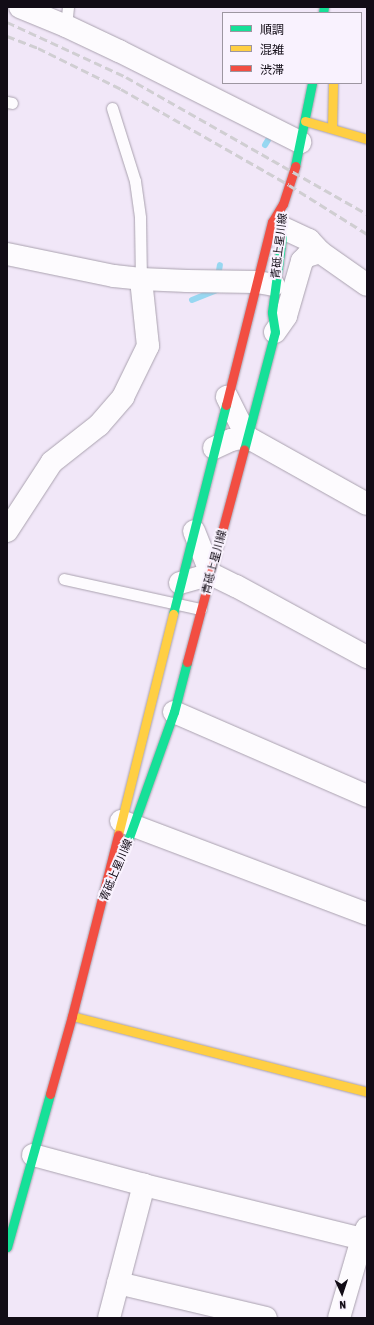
<!DOCTYPE html>
<html>
<head>
<meta charset="utf-8">
<style>
	body { margin:0 }
	#map { position:relative; width:374px; height:1325px; overflow:hidden; background:#f1e7f8; font-family:"Asap Condensed","Noto Sans JP",sans-serif }
	div>[style] { position:absolute }
	.stream>* { height:6px; margin:-3px; padding:0 3px; transform-origin:3px; border-radius:3px; background:#97d7f1 }
	.roads { filter:drop-shadow(0 0 1px #aaa2af) drop-shadow(0 0 1px #aaa2af) }
	.lane>* { height:11px; margin:-5.5px; padding:0 5.5px; transform-origin:5.5px; border-radius:5.5px; background:#fdfbfe }
	.street>* { height:22px; margin:-11px; padding:0 11px; transform-origin:11px; border-radius:11px; background:#fdfbfe }
	.fast>* { height:9px; margin:-4.5px; padding:0 4.5px; transform-origin:4.5px; border-radius:4.5px; background:#16e098 }
	.slow>* { height:9px; margin:-4.5px; padding:0 4.5px; transform-origin:4.5px; border-radius:4.5px; background:#ffcf43 }
	.jam>* { height:9px; margin:-4.5px; padding:0 4.5px; transform-origin:4.5px; border-radius:4.5px; background:#f24e42 }
	.rail>* { height:3px; margin-top:-1.5px; transform-origin:0; background:repeating-linear-gradient(90deg,#d0ced2 0 8px,transparent 0 12px) }
	span { translate:-50% -50%; white-space:nowrap; text-align:center; line-height:1.15; -webkit-text-stroke:4px #f9f2fe; paint-order:stroke }
	.street-label { font-size:11px; color:#120c16 }
	.frame { position:absolute; inset:0; border:8px solid #120c16; pointer-events:none }
	.legend { position:absolute; left:222px; top:12px; width:140px; height:72px; box-sizing:border-box; background:#f9f2fe; border:1px solid #9d96a1; margin:0; padding:5px 7px; list-style:none; font-size:12px; color:#120c16 }
	.legend li { display:flex; align-items:center; gap:8px; height:20px }
	.legend b { width:20px; border:1px solid #9d96a1 }
	.north { position:absolute; left:322px; top:1273px; width:40px; height:40px; -webkit-text-stroke:3px #f9f2fe; paint-order:stroke; rotate:177deg; font-size:11px; font-weight:700; line-height:16px; text-align:center; color:#120c16 }
	.north::after { content:''; display:block; margin:auto; width:14px; height:18px; background:#120c16; clip-path:polygon(50% 0,100% 100%,50% 72%,0 100%) }
</style>
</head>
<body>
<div id="map">
	<div class="stream">
		<div style="left:265px;top:145px;width:6px;rotate:-59deg"></div>
		<div style="left:218px;top:277px;width:12px;rotate:-81deg"></div>
		<div style="left:192px;top:300px;width:27px;rotate:-22deg"></div>
	</div>
	<div class="roads">
		<div class="lane">
			<div style="left:66px;top:26px;width:19px;rotate:-84deg"></div>
			<div style="left:7px;top:102px;width:5px;rotate:11deg"></div>
			<div style="left:112px;top:108px;width:77px;rotate:72.5deg"></div>
			<div style="left:135px;top:181px;width:37px;rotate:82deg"></div>
			<div style="left:140px;top:218px;width:61px;rotate:89.1deg"></div>
			<div style="left:64px;top:579px;width:140px;rotate:12.4deg"></div>
		</div>
		<div class="street">
			<div style="left:20px;top:7px;width:50px;rotate:22.4deg"></div>
			<div style="left:66px;top:26px;width:59px;rotate:25.3deg"></div>
			<div style="left:119px;top:51px;width:203px;rotate:26.7deg"></div>
			<div style="left:283px;top:228px;width:29px;rotate:25deg"></div>
			<div style="left:309px;top:240px;width:16px;rotate:47deg"></div>
			<div style="left:320px;top:252px;width:57px;rotate:35.1deg"></div>
			<div style="left:7px;top:254px;width:109px;rotate:11.6deg"></div>
			<div style="left:114px;top:276px;width:27px;rotate:6deg"></div>
			<div style="left:141px;top:279px;width:46px;rotate:2.5deg"></div>
			<div style="left:187px;top:281px;width:70px;rotate:0.8deg"></div>
			<div style="left:257px;top:282px;width:17px;rotate:10deg"></div>
			<div style="left:275px;top:332px;width:19px;rotate:-55deg"></div>
			<div style="left:286px;top:316px;width:57px;rotate:-73.8deg"></div>
			<div style="left:302px;top:261px;width:7px;rotate:-45deg"></div>
			<div style="left:307px;top:256px;width:14px;rotate:-17deg"></div>
			<div style="left:247px;top:437px;width:137px;rotate:29.2deg"></div>
			<div style="left:214px;top:448px;width:19px;rotate:-25deg"></div>
			<div style="left:231px;top:440px;width:16px;rotate:-11deg"></div>
			<div style="left:247px;top:437px;width:45px;rotate:-116.6deg"></div>
			<div style="left:7px;top:531px;width:82px;rotate:-56.9deg"></div>
			<div style="left:52px;top:462px;width:60px;rotate:-38.2deg"></div>
			<div style="left:99px;top:425px;width:37px;rotate:-49deg"></div>
			<div style="left:123px;top:397px;width:57px;rotate:-63.9deg"></div>
			<div style="left:148px;top:346px;width:67px;rotate:-96deg"></div>
			<div style="left:211px;top:574px;width:28px;rotate:26deg"></div>
			<div style="left:236px;top:586px;width:149px;rotate:28.5deg"></div>
			<div style="left:180px;top:583px;width:32px;rotate:-16deg"></div>
			<div style="left:211px;top:574px;width:46px;rotate:-111.6deg"></div>
			<div style="left:174px;top:712px;width:210px;rotate:23.5deg"></div>
			<div style="left:121px;top:821px;width:263px;rotate:20.7deg"></div>
			<div style="left:33px;top:1155px;width:115px;rotate:15.1deg"></div>
			<div style="left:144px;top:1185px;width:225px;rotate:13.9deg"></div>
			<div style="left:118px;top:1283px;width:152px;rotate:13.3deg"></div>
			<div style="left:109px;top:1318px;width:138px;rotate:-75.3deg"></div>
			<div style="left:339px;top:1318px;width:82px;rotate:-73.8deg"></div>
			<div style="left:362px;top:1239px;width:12px;rotate:-66deg"></div>
		</div>
		<div class="fast">
			<div style="left:323px;top:13px;width:6px;rotate:-81deg"></div>
			<div style="left:295px;top:166px;width:85px;rotate:-78.4deg"></div>
			<div style="left:244px;top:450px;width:122px;rotate:-75.3deg"></div>
			<div style="left:275px;top:332px;width:20px;rotate:-99deg"></div>
			<div style="left:272px;top:312px;width:76px;rotate:-82.4deg"></div>
			<div style="left:173px;top:614px;width:216px;rotate:-75.8deg"></div>
			<div style="left:127px;top:843px;width:139px;rotate:-70.3deg"></div>
			<div style="left:174px;top:712px;width:52px;rotate:-75.4deg"></div>
			<div style="left:7px;top:1247px;width:159px;rotate:-74.3deg"></div>
		</div>
		<div class="slow">
			<div style="left:305px;top:121px;width:65px;rotate:16.2deg"></div>
			<div style="left:332px;top:128px;width:45px;rotate:-88.7deg"></div>
			<div style="left:118px;top:835px;width:228px;rotate:-76deg"></div>
			<div style="left:72px;top:1016px;width:305px;rotate:14.4deg"></div>
		</div>
		<div class="jam">
			<div style="left:226px;top:405px;width:189px;rotate:-75.9deg"></div>
			<div style="left:272px;top:222px;width:21px;rotate:-59deg"></div>
			<div style="left:283px;top:204px;width:40px;rotate:-72deg"></div>
			<div style="left:187px;top:662px;width:220px;rotate:-75deg"></div>
			<div style="left:50px;top:1094px;width:81px;rotate:-74.2deg"></div>
			<div style="left:72px;top:1016px;width:187px;rotate:-75.7deg"></div>
		</div>
	</div>
	<div class="rail">
		<div style="left:7px;top:22px;width:131px;rotate:24.8deg"></div>
		<div style="left:126px;top:77px;width:277px;rotate:29.6deg"></div>
		<div style="left:7px;top:36px;width:33px;rotate:21deg"></div>
		<div style="left:38px;top:48px;width:93px;rotate:26.3deg"></div>
		<div style="left:121px;top:89px;width:193px;rotate:29.7deg"></div>
		<div style="left:289px;top:185px;width:92px;rotate:32.1deg"></div>
	</div>
	<div class="street-label">
		<span style="left:279px;top:246px;rotate:-83deg">青砥上星川線</span>
		<span style="left:214px;top:562px;rotate:-75deg">青砥上星川線</span>
		<span style="left:116px;top:870px;rotate:-67deg">青砥上星川線</span>
	</div>
	<div class="frame"></div>
	<ul class="legend">
	<li><b style="height:5px;background:#16e098"></b>順調</li>
	<li><b style="height:5px;background:#ffcf43"></b>混雑</li>
	<li><b style="height:5px;background:#f24e42"></b>渋滞</li>
	</ul>
	<div class="north">N</div>
</div>
</body>
</html>
